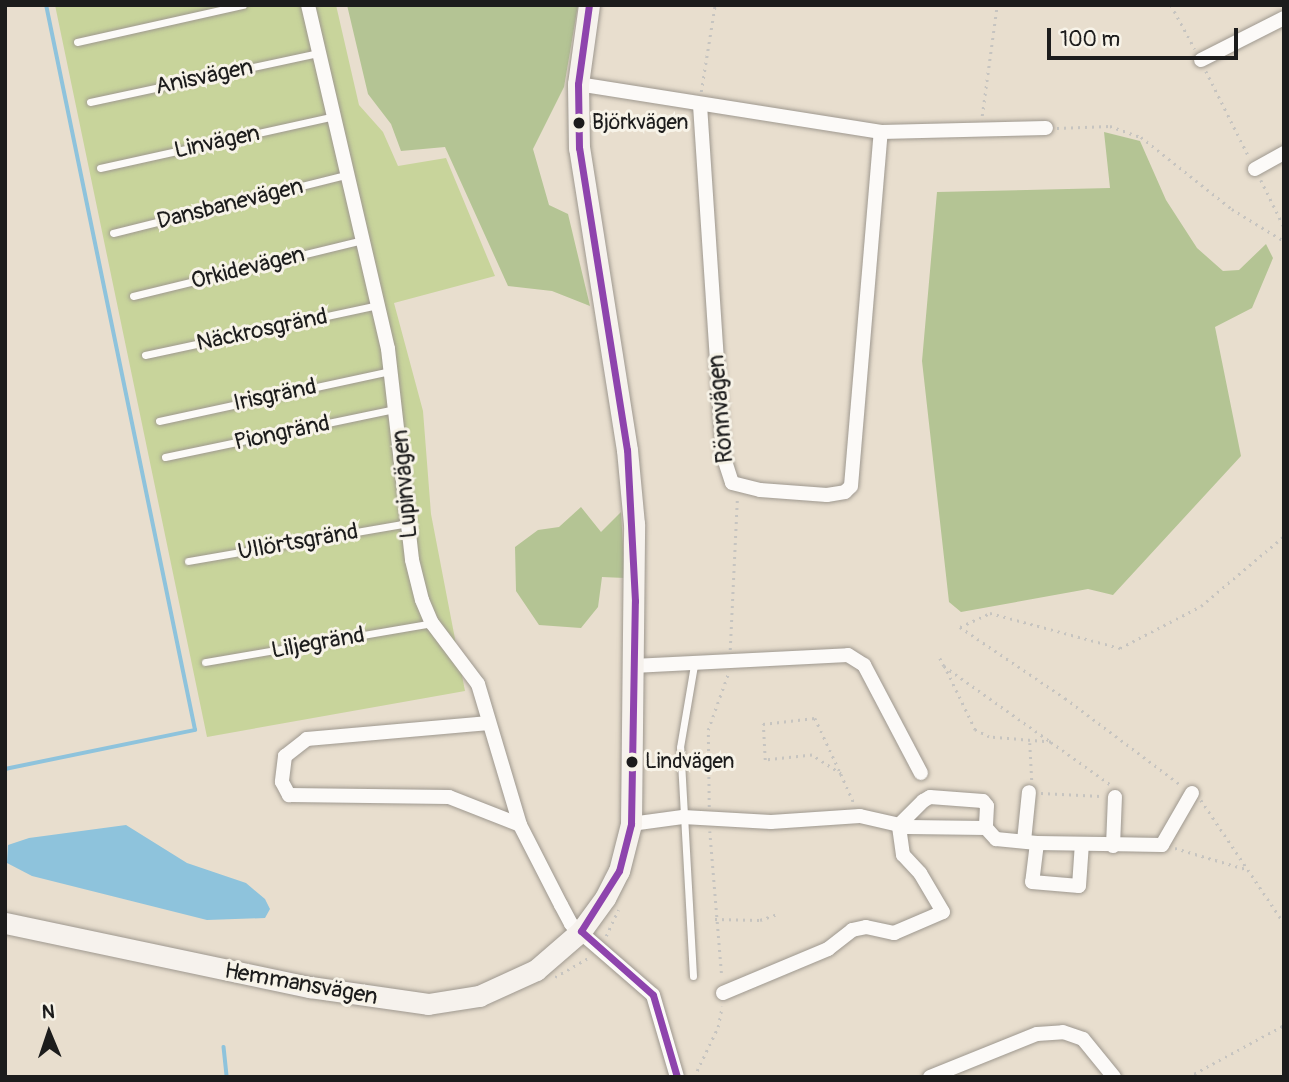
<!DOCTYPE html>
<html>
<head>
<meta charset="utf-8">
<style>
	body { margin:0 }
	#map { position:relative; width:1289px; height:1082px; overflow:hidden; background:#e8dece; font-family:Pangolin,sans-serif }
	div>[style] { position:absolute }
	.green>* { inset:0; background:#c8d49b }
	.forest>* { inset:0; background:#b4c494 }
	.water>* { inset:0; background:#8ec3dc }
	.stream>* { height:3.5px; margin:-1.75px; padding:0 1.75px; transform-origin:1.75px; border-radius:1.75px; background:#8ec3dc }
	.path>* { height:2.5px; margin-top:-1.25px; transform-origin:0; background:repeating-linear-gradient(90deg,#c6c4c0 0 2px,transparent 0 7px) }
	.roads { filter:drop-shadow(0 0 2px #9e988f) drop-shadow(0 0 2px #9e988f) }
	.lane>* { height:7px; margin:-3.5px; padding:0 3.5px; transform-origin:3.5px; border-radius:3.5px; background:#fcfaf8 }
	.street>* { height:14px; margin:-7px; padding:0 7px; transform-origin:7px; border-radius:7px; background:#fcfaf8 }
	.secondary>* { height:21px; margin:-10.5px; padding:0 10.5px; transform-origin:10.5px; border-radius:10.5px; background:#f6f2ed }
	.bus-1>* { height:7px; margin:-3.5px; padding:0 3.5px; transform-origin:3.5px; border-radius:3.5px; background:#8e44ad }
	.dots>* { width:19px; height:19px; translate:-50% -50%; box-sizing:border-box; border:4px solid #f7f3e8; border-radius:50% }
	span { translate:-50% -50%; white-space:nowrap; text-align:center; line-height:1.15; -webkit-text-stroke:6px #f7f3e8; paint-order:stroke }
	.bus-label { font-size:21px; color:#1c1c1c }
	.left { translate:0 -50%; text-align:left }
	.street-label { font-size:23px; color:#1c1c1c }
	.frame { position:absolute; inset:0; border:7px solid #1c1c1c; pointer-events:none }
	.north { position:absolute; left:14px; top:998px; width:70px; height:70px; -webkit-text-stroke:5px #f7f3e8; paint-order:stroke; rotate:358deg; font-size:19px; font-weight:700; line-height:28px; text-align:center; color:#1c1c1c }
	.north::after { content:''; display:block; margin:auto; width:24px; height:32px; background:#1c1c1c; clip-path:polygon(50% 0,100% 100%,50% 72%,0 100%) }
	.scale { position:absolute; left:1047px; top:28px; width:191px; height:32px; box-sizing:border-box; border:4px solid #1c1c1c; border-top:0; padding-left:9px; font-size:21px; line-height:24px; white-space:nowrap; color:#1c1c1c; -webkit-text-stroke:5px #f7f3e8; paint-order:stroke }
</style>
</head>
<body>
<div id="map">
	<div class="green">
		<div style="clip-path:polygon(55px 5px,336px 5px,359px 105px,383px 132px,398px 166px,446px 158px,495px 276px,394px 303px,423px 411px,431px 514px,465px 691px,207px 737px)"></div>
	</div>
	<div class="forest">
		<div style="clip-path:polygon(347px 5px,578px 5px,564px 87px,533px 149px,549px 205px,568px 214px,590px 306px,552px 291px,508px 286px,445px 147px,401px 151px,391px 124px,368px 94px)"></div>
		<div style="clip-path:polygon(1104px 132px,1140px 141px,1166px 200px,1197px 248px,1223px 271px,1239px 270px,1266px 244px,1273px 258px,1252px 308px,1215px 327px,1241px 456px,1113px 595px,1088px 589px,961px 612px,949px 602px,922px 361px,937px 192px,1110px 188px)"></div>
		<div style="clip-path:polygon(581px 507px,601px 532px,621px 512px,625px 578px,602px 577px,598px 607px,581px 628px,539px 625px,516px 591px,515px 547px,538px 530px,559px 527px)"></div>
	</div>
	<div class="water">
		<div style="clip-path:polygon(126px 825px,187px 863px,246px 883px,265px 899px,270px 909px,265px 918px,207px 920px,32px 876px,7px 863px,8px 845px,29px 838px)"></div>
	</div>
	<div class="stream">
		<div style="left:5px;top:769px;width:194px;rotate:-11.6deg"></div>
		<div style="left:195px;top:730px;width:740px;rotate:-101.61deg"></div>
		<div style="left:224px;top:1047px;width:30px;rotate:84deg"></div>
	</div>
	<div class="path">
		<div style="left:1171px;top:5px;width:50px;rotate:61.4deg"></div>
		<div style="left:1206px;top:71px;width:98px;rotate:63.4deg"></div>
		<div style="left:701px;top:92px;width:88px;rotate:-80.9deg"></div>
		<div style="left:982px;top:116px;width:112px;rotate:-82.3deg"></div>
		<div style="left:1057px;top:128px;width:53px;rotate:-2.2deg"></div>
		<div style="left:1110px;top:126px;width:33px;rotate:20deg"></div>
		<div style="left:1141px;top:137px;width:116px;rotate:38.4deg"></div>
		<div style="left:1232px;top:209px;width:61px;rotate:31.6deg"></div>
		<div style="left:1261px;top:180px;width:52px;rotate:63.9deg"></div>
		<div style="left:960px;top:627px;width:127px;rotate:34.1deg"></div>
		<div style="left:1065px;top:698px;width:146px;rotate:36.9deg"></div>
		<div style="left:960px;top:627px;width:33px;rotate:-25deg"></div>
		<div style="left:990px;top:613px;width:135px;rotate:15.1deg"></div>
		<div style="left:1120px;top:648px;width:91px;rotate:-27.4deg"></div>
		<div style="left:1201px;top:606px;width:109px;rotate:-40.1deg"></div>
		<div style="left:730px;top:650px;width:151px;rotate:-87.3deg"></div>
		<div style="left:940px;top:658px;width:9px;rotate:63deg"></div>
		<div style="left:944px;top:666px;width:131px;rotate:35.4deg"></div>
		<div style="left:1051px;top:742px;width:62px;rotate:-175.4deg"></div>
		<div style="left:989px;top:737px;width:16px;rotate:-153deg"></div>
		<div style="left:975px;top:730px;width:71px;rotate:-115.8deg"></div>
		<div style="left:1051px;top:742px;width:74px;rotate:35.6deg"></div>
		<div style="left:1030px;top:743px;width:38px;rotate:87deg"></div>
		<div style="left:841px;top:774px;width:35px;rotate:-147deg"></div>
		<div style="left:812px;top:755px;width:47px;rotate:173.9deg"></div>
		<div style="left:765px;top:760px;width:36px;rotate:-93deg"></div>
		<div style="left:763px;top:724px;width:52px;rotate:-6.6deg"></div>
		<div style="left:815px;top:718px;width:62px;rotate:65.1deg"></div>
		<div style="left:841px;top:774px;width:32px;rotate:66deg"></div>
		<div style="left:1041px;top:793px;width:60px;rotate:2.9deg"></div>
		<div style="left:1201px;top:800px;width:148px;rotate:56deg"></div>
		<div style="left:709px;top:807px;width:77px;rotate:-90.7deg"></div>
		<div style="left:708px;top:730px;width:59px;rotate:-70.3deg"></div>
		<div style="left:710px;top:831px;width:147px;rotate:85.3deg"></div>
		<div style="left:1175px;top:848px;width:77px;rotate:16.6deg"></div>
		<div style="left:715px;top:919px;width:45px;rotate:1.3deg"></div>
		<div style="left:760px;top:920px;width:18px;rotate:-19deg"></div>
		<div style="left:606px;top:936px;width:29px;rotate:-65deg"></div>
		<div style="left:555px;top:977px;width:39px;rotate:-30deg"></div>
		<div style="left:694px;top:1077px;width:55px;rotate:-64.4deg"></div>
		<div style="left:718px;top:1027px;width:21px;rotate:-79deg"></div>
		<div style="left:1188px;top:1077px;width:109px;rotate:-28.4deg"></div>
	</div>
	<div class="roads">
		<div class="lane">
			<div style="left:77px;top:42px;width:170px;rotate:-12.6deg"></div>
			<div style="left:90px;top:102px;width:234px;rotate:-12.1deg"></div>
			<div style="left:100px;top:168px;width:240px;rotate:-12.5deg"></div>
			<div style="left:113px;top:233px;width:240px;rotate:-14deg"></div>
			<div style="left:133px;top:296px;width:236px;rotate:-13.7deg"></div>
			<div style="left:145px;top:355px;width:239px;rotate:-12.1deg"></div>
			<div style="left:159px;top:421px;width:236px;rotate:-12.2deg"></div>
			<div style="left:165px;top:457px;width:234px;rotate:-11.8deg"></div>
			<div style="left:188px;top:561px;width:223px;rotate:-9.8deg"></div>
			<div style="left:205px;top:662px;width:230px;rotate:-9.7deg"></div>
			<div style="left:693px;top:976px;width:229px;rotate:-93.2deg"></div>
			<div style="left:680px;top:747px;width:83px;rotate:-80.3deg"></div>
		</div>
		<div class="street">
			<div style="left:308px;top:5px;width:353px;rotate:76.9deg"></div>
			<div style="left:388px;top:349px;width:212px;rotate:83.5deg"></div>
			<div style="left:412px;top:560px;width:41px;rotate:76deg"></div>
			<div style="left:422px;top:600px;width:25px;rotate:67deg"></div>
			<div style="left:432px;top:623px;width:76px;rotate:53deg"></div>
			<div style="left:478px;top:684px;width:147px;rotate:73.4deg"></div>
			<div style="left:520px;top:825px;width:90px;rotate:62.9deg"></div>
			<div style="left:561px;top:905px;width:21px;rotate:62deg"></div>
			<div style="left:571px;top:924px;width:108px;rotate:40.9deg"></div>
			<div style="left:653px;top:995px;width:85px;rotate:73.7deg"></div>
			<div style="left:1201px;top:60px;width:93px;rotate:-26.8deg"></div>
			<div style="left:578px;top:84px;width:307px;rotate:9deg"></div>
			<div style="left:881px;top:132px;width:165px;rotate:-1.4deg"></div>
			<div style="left:700px;top:105px;width:351px;rotate:86.2deg"></div>
			<div style="left:723px;top:455px;width:29px;rotate:72deg"></div>
			<div style="left:732px;top:483px;width:29px;rotate:14deg"></div>
			<div style="left:760px;top:490px;width:67px;rotate:4.3deg"></div>
			<div style="left:827px;top:495px;width:18px;rotate:-9deg"></div>
			<div style="left:845px;top:492px;width:8px;rotate:-45deg"></div>
			<div style="left:851px;top:486px;width:355px;rotate:-85.2deg"></div>
			<div style="left:1255px;top:169px;width:33px;rotate:-29deg"></div>
			<div style="left:633px;top:666px;width:215px;rotate:-2.9deg"></div>
			<div style="left:848px;top:655px;width:19px;rotate:32deg"></div>
			<div style="left:864px;top:665px;width:122px;rotate:62.2deg"></div>
			<div style="left:489px;top:723px;width:183px;rotate:175deg"></div>
			<div style="left:307px;top:739px;width:28px;rotate:142deg"></div>
			<div style="left:285px;top:756px;width:26px;rotate:97deg"></div>
			<div style="left:282px;top:782px;width:15px;rotate:62deg"></div>
			<div style="left:289px;top:795px;width:160px;rotate:0.7deg"></div>
			<div style="left:449px;top:797px;width:76px;rotate:21.5deg"></div>
			<div style="left:631px;top:824px;width:52px;rotate:-7.7deg"></div>
			<div style="left:683px;top:817px;width:88px;rotate:3.3deg"></div>
			<div style="left:771px;top:822px;width:89px;rotate:-3.9deg"></div>
			<div style="left:860px;top:816px;width:49px;rotate:12.9deg"></div>
			<div style="left:908px;top:827px;width:78px;rotate:0.7deg"></div>
			<div style="left:986px;top:828px;width:15px;rotate:48deg"></div>
			<div style="left:996px;top:839px;width:41px;rotate:5.6deg"></div>
			<div style="left:1037px;top:843px;width:125px;rotate:0.9deg"></div>
			<div style="left:1162px;top:845px;width:60px;rotate:-60deg"></div>
			<div style="left:1024px;top:841px;width:49px;rotate:-84.2deg"></div>
			<div style="left:1037px;top:843px;width:39px;rotate:97deg"></div>
			<div style="left:1032px;top:882px;width:47px;rotate:4.9deg"></div>
			<div style="left:1079px;top:886px;width:39px;rotate:-86deg"></div>
			<div style="left:1113px;top:846px;width:49px;rotate:-87.7deg"></div>
			<div style="left:723px;top:993px;width:114px;rotate:-22.7deg"></div>
			<div style="left:828px;top:949px;width:31px;rotate:-38deg"></div>
			<div style="left:852px;top:930px;width:14px;rotate:-12deg"></div>
			<div style="left:866px;top:927px;width:29px;rotate:12deg"></div>
			<div style="left:894px;top:933px;width:53px;rotate:-23.2deg"></div>
			<div style="left:943px;top:912px;width:45px;rotate:-120.5deg"></div>
			<div style="left:920px;top:873px;width:25px;rotate:-133deg"></div>
			<div style="left:903px;top:855px;width:30px;rotate:-98deg"></div>
			<div style="left:899px;top:825px;width:34px;rotate:-45deg"></div>
			<div style="left:923px;top:801px;width:8px;rotate:-30deg"></div>
			<div style="left:930px;top:797px;width:53px;rotate:4.3deg"></div>
			<div style="left:983px;top:801px;width:6px;rotate:51deg"></div>
			<div style="left:987px;top:806px;width:22px;rotate:93deg"></div>
			<div style="left:930px;top:1077px;width:115px;rotate:-21.9deg"></div>
			<div style="left:1037px;top:1034px;width:26px;rotate:-4deg"></div>
			<div style="left:1063px;top:1032px;width:21px;rotate:19deg"></div>
			<div style="left:1083px;top:1039px;width:49px;rotate:50.8deg"></div>
		</div>
		<div class="secondary">
			<div style="left:5px;top:923px;width:312px;rotate:11.9deg"></div>
			<div style="left:310px;top:987px;width:119px;rotate:8.2deg"></div>
			<div style="left:428px;top:1004px;width:52px;rotate:-8.9deg"></div>
			<div style="left:479px;top:996px;width:63px;rotate:-24.5deg"></div>
			<div style="left:536px;top:970px;width:60px;rotate:-40.9deg"></div>
			<div style="left:581px;top:931px;width:41px;rotate:-54deg"></div>
			<div style="left:605px;top:898px;width:30px;rotate:-63deg"></div>
			<div style="left:619px;top:871px;width:49px;rotate:-75.7deg"></div>
			<div style="left:631px;top:824px;width:300px;rotate:-89.4deg"></div>
			<div style="left:634px;top:524px;width:74px;rotate:-95.4deg"></div>
			<div style="left:627px;top:450px;width:306px;rotate:-99deg"></div>
			<div style="left:579px;top:148px;width:64px;rotate:-90.9deg"></div>
			<div style="left:578px;top:84px;width:80px;rotate:-82.1deg"></div>
		</div>
	</div>
	<div class="bus-1">
		<div style="left:581px;top:931px;width:71px;rotate:-57.7deg"></div>
		<div style="left:619px;top:871px;width:49px;rotate:-75.7deg"></div>
		<div style="left:631px;top:824px;width:223px;rotate:-89deg"></div>
		<div style="left:635px;top:601px;width:151px;rotate:-93deg"></div>
		<div style="left:627px;top:450px;width:306px;rotate:-99deg"></div>
		<div style="left:579px;top:148px;width:64px;rotate:-90.9deg"></div>
		<div style="left:578px;top:84px;width:80px;rotate:-82.1deg"></div>
		<div style="left:581px;top:931px;width:96px;rotate:41.6deg"></div>
		<div style="left:653px;top:995px;width:85px;rotate:73.7deg"></div>
	</div>
	<div class="dots">
		<div style="left:579px;top:123px;background:#1c1c1c"></div>
		<div style="left:632px;top:762px;background:#1c1c1c"></div>
	</div>
	<div class="bus-label">
		<span class="left" style="left:592px;top:123px">Björkvägen</span>
		<span class="left" style="left:645px;top:762px">Lindvägen</span>
	</div>
	<div class="street-label">
		<span style="left:204px;top:77px;rotate:-12deg">Anisvägen</span>
		<span style="left:217px;top:142px;rotate:-12deg">Linvägen</span>
		<span style="left:230px;top:204px;rotate:-14deg">Dansbanevägen</span>
		<span style="left:248px;top:268px;rotate:-14deg">Orkidevägen</span>
		<span style="left:262px;top:330px;rotate:-12deg">Näckrosgränd</span>
		<span style="left:275px;top:395px;rotate:-12deg">Irisgränd</span>
		<span style="left:721px;top:409px;rotate:-95deg">Rönnvägen</span>
		<span style="left:282px;top:433px;rotate:-12deg">Piongränd</span>
		<span style="left:405px;top:484px;rotate:-95deg">Lupinvägen</span>
		<span style="left:298px;top:542px;rotate:-10deg">Ullörtsgränd</span>
		<span style="left:318px;top:643px;rotate:-10deg">Liljegränd</span>
		<span style="left:301px;top:984px;rotate:10deg">Hemmansvägen</span>
	</div>
	<div class="frame"></div>
	<div class="north">N</div>
	<div class="scale">100 m</div>
</div>
</body>
</html>
